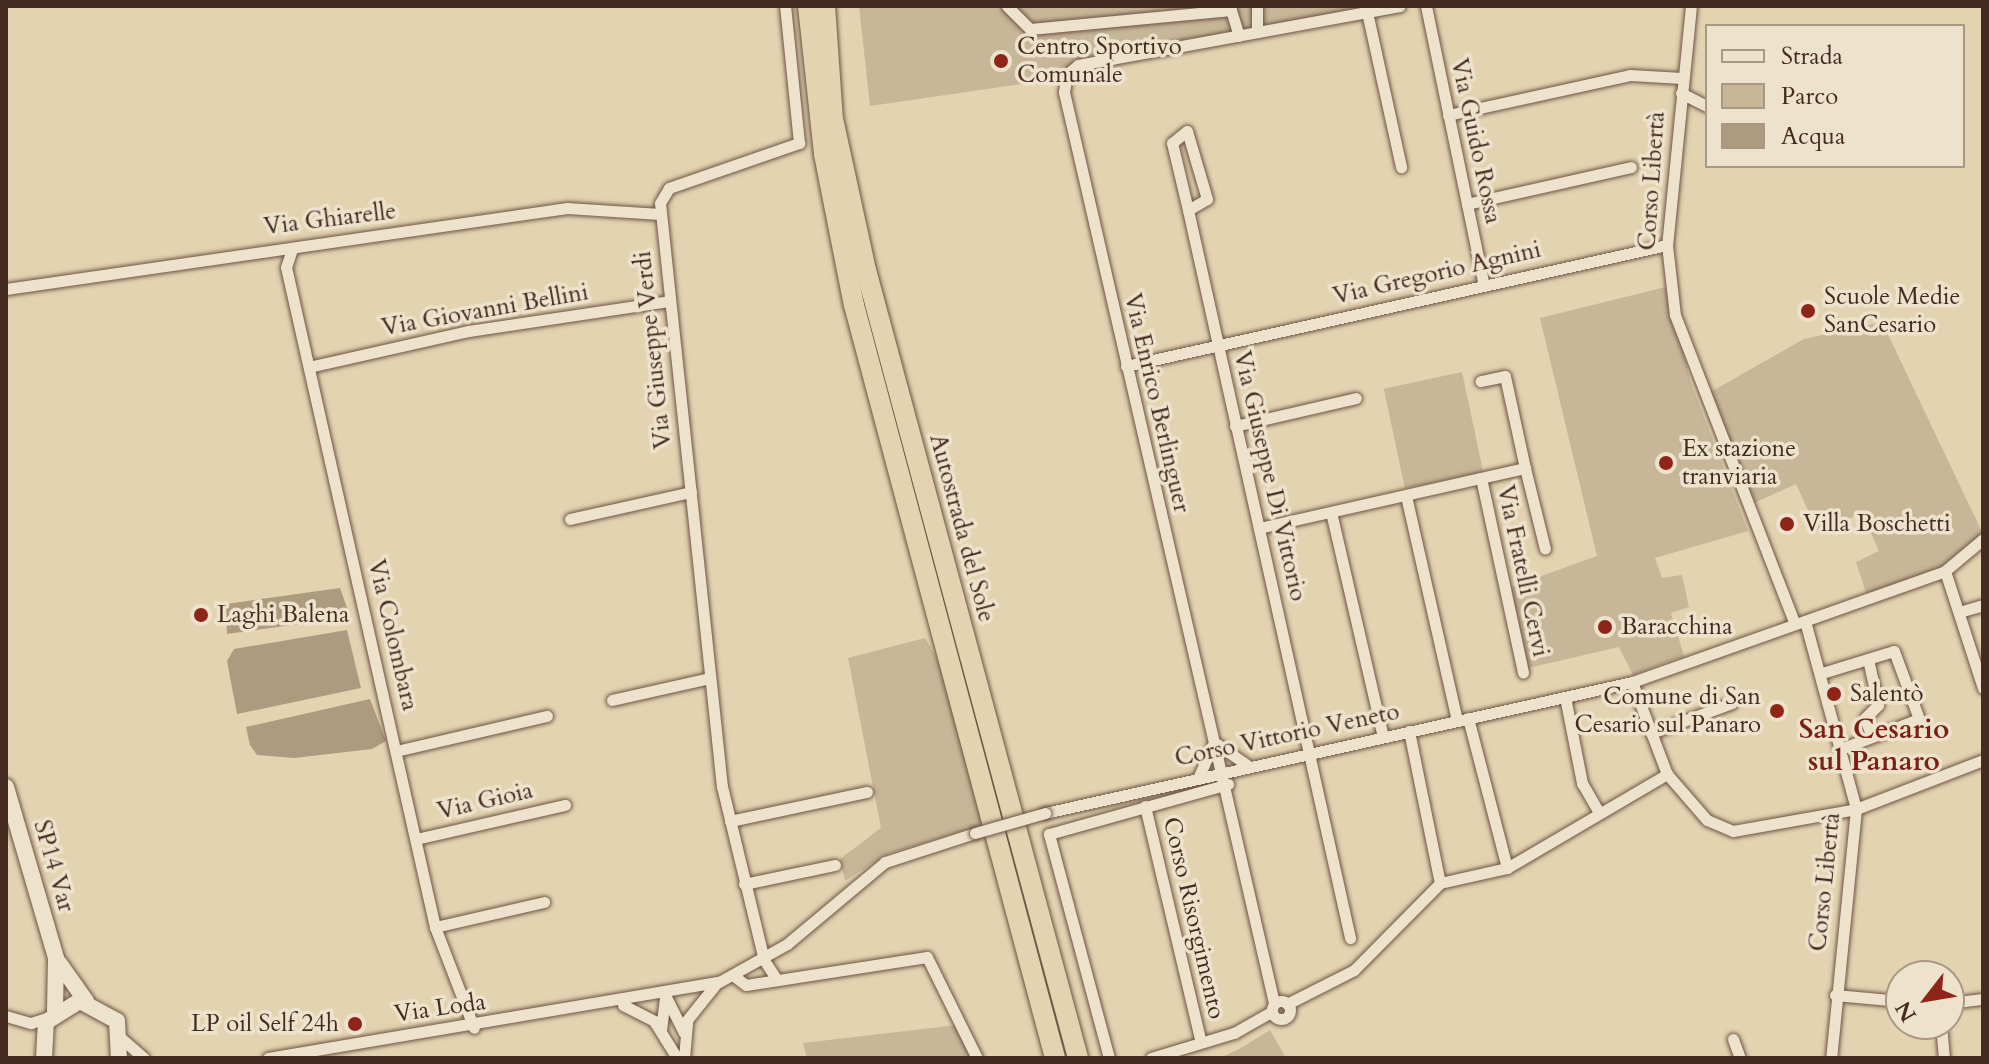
<!DOCTYPE html>
<html>
<head>
<meta charset="utf-8">
<style>
	body { margin:0 }
	#map { position:relative; width:1989px; height:1064px; overflow:hidden; background:#e3d3b0; font-family:Cardo,serif }
	div>[style] { position:absolute }
	.green>* { inset:0; background:#c8b698; transform-origin:0 0 }
	.water>* { inset:0; background:#ad9a7f }
	.roads { filter:drop-shadow(0 0 2px #6c5444) drop-shadow(0 0 2px #6c5444) }
	.street>* { height:11px; margin:-5.5px; padding:0 5.5px; transform-origin:5.5px; border-radius:5.5px; background:#ede2cc }
	.street>.ring { margin:-5.5px; padding:0; box-sizing:content-box; background:none; border:11px solid #ede2cc; border-radius:50% }
	.secondary>* { height:16px; margin:-8px; padding:0 8px; transform-origin:8px; border-radius:8px; background:#ede2cc }
	.highway>* { height:20px; margin:-10px; padding:0 10px; transform-origin:10px; border-radius:10px; background:#e3d3b0 }
	.bridges { filter:drop-shadow(0 0 2px #6c5444) drop-shadow(0 0 2px #6c5444) }
	.street-bridge>* { height:11px; margin:-5.5px; padding:0 5.5px; transform-origin:5.5px; border-radius:5.5px; background:#ede2cc }
	.dots>* { width:22px; height:22px; translate:-50% -50%; box-sizing:border-box; border:4px solid #ede2cc; border-radius:50% }
	span { translate:-50% -50%; white-space:nowrap; text-align:center; line-height:1.15; -webkit-text-stroke:7px #ede2cc; paint-order:stroke }
	.poi-label { font-size:24px; color:#452a20 }
	.left { translate:0 -50%; text-align:left }
	.right { translate:-100% -50%; text-align:right }
	.street-label { font-size:24px; color:#452a20 }
	.quarter-label { font-size:28px; color:#7a1f14; font-weight:700 }
	.frame { position:absolute; inset:0; border:8px solid #452a20; pointer-events:none }
	.legend { position:absolute; left:1705px; top:24px; width:260px; height:144px; box-sizing:border-box; background:#ede2cc; border:2px solid #aa9887; margin:0; padding:10px 14px; list-style:none; font-size:24px; color:#452a20 }
	.legend li { display:flex; align-items:center; gap:16px; height:40px }
	.legend b { width:40px; border:2px solid #aa9887 }
	.north { position:absolute; left:1885px; top:960px; width:80px; height:80px; box-sizing:border-box; background:#ede2cc; border:2px solid #aa9887; border-radius:50%; rotate:239deg; font-size:22px; font-weight:700; line-height:32px; text-align:center; color:#452a20 }
	.north::after { content:''; display:block; margin:auto; width:28px; height:36px; background:#8f2418; clip-path:polygon(50% 0,100% 100%,50% 72%,0 100%) }
</style>
</head>
<body>
<div id="map">
	<div class="green">
		<div style="clip-path:polygon(859px 6px,1380px 6px,1056px 79px,870px 106px)"></div>
		<div style="clip-path:polygon(1670px 286px,1690px 381px,1748px 531px,1655px 558px,1662px 578px,1682px 575px,1689px 607px,1671px 613px,1684px 656px,1633px 675px,1619px 647px,1528px 668px,1511px 587px,1597px 556px,1540px 318px)"></div>
		<div style="clip-path:polygon(1882px 322px,1983px 534px,1936px 571px,1867px 596px,1856px 562px,1879px 551px,1862px 513px,1818px 532px,1796px 484px,1754px 503px,1707px 394px,1804px 339px)"></div>
		<div style="left:1462px;top:372px;width:102px;height:80px;rotate:78deg"></div>
		<div style="clip-path:polygon(925px 638px,940px 663px,982px 825px,887px 854px,845px 881px,840px 859px,881px 828px,848px 658px)"></div>
		<div style="clip-path:polygon(957px 1025px,972px 1058px,807px 1058px,803px 1043px)"></div>
		<div style="clip-path:polygon(1270px 1030px,1286px 1058px,1220px 1058px,1239px 1049px)"></div>
	</div>
	<div class="water">
		<div style="clip-path:polygon(340px 588px,347px 608px,342px 618px,227px 634px,226px 604px)"></div>
		<div style="clip-path:polygon(347px 630px,361px 688px,237px 714px,227px 661px,234px 649px)"></div>
		<div style="clip-path:polygon(370px 699px,386px 741px,372px 749px,294px 758px,257px 755px,250px 745px,246px 727px)"></div>
	</div>
	<div class="roads">
		<div class="street">
			<div style="left:1007px;top:6px;width:33px;rotate:45deg"></div>
			<div style="left:1030px;top:29px;width:202px;rotate:-5.4deg"></div>
			<div style="left:1231px;top:10px;width:27px;rotate:73deg"></div>
			<div style="left:1426px;top:6px;width:285px;rotate:78.3deg"></div>
			<div style="left:1691px;top:6px;width:240px;rotate:95.7deg"></div>
			<div style="left:1667px;top:245px;width:70px;rotate:83.5deg"></div>
			<div style="left:1675px;top:315px;width:331px;rotate:68.8deg"></div>
			<div style="left:1367px;top:12px;width:159px;rotate:77.6deg"></div>
			<div style="left:1257px;top:32px;width:26px;rotate:-90deg"></div>
			<div style="left:1681px;top:93px;width:29px;rotate:27deg"></div>
			<div style="left:1448px;top:115px;width:186px;rotate:-12.4deg"></div>
			<div style="left:1630px;top:75px;width:52px;rotate:3.3deg"></div>
			<div style="left:1467px;top:204px;width:168px;rotate:-12.7deg"></div>
			<div style="left:1188px;top:210px;width:69px;rotate:-103.4deg"></div>
			<div style="left:1172px;top:143px;width:19px;rotate:-39deg"></div>
			<div style="left:1187px;top:131px;width:71px;rotate:73.6deg"></div>
			<div style="left:1207px;top:199px;width:22px;rotate:150deg"></div>
			<div style="left:1188px;top:210px;width:746px;rotate:77.45deg"></div>
			<div style="left:292px;top:249px;width:19px;rotate:108deg"></div>
			<div style="left:286px;top:267px;width:677px;rotate:77.28deg"></div>
			<div style="left:435px;top:927px;width:108px;rotate:68.9deg"></div>
			<div style="left:6px;top:289px;width:567px;rotate:-8.22deg"></div>
			<div style="left:567px;top:208px;width:93px;rotate:3.7deg"></div>
			<div style="left:1126px;top:366px;width:554px;rotate:-12.61deg"></div>
			<div style="left:309px;top:367px;width:164px;rotate:-12.7deg"></div>
			<div style="left:469px;top:331px;width:203px;rotate:-8.5deg"></div>
			<div style="left:1235px;top:426px;width:124px;rotate:-13deg"></div>
			<div style="left:1525px;top:468px;width:83px;rotate:76.1deg"></div>
			<div style="left:1481px;top:478px;width:199px;rotate:77.8deg"></div>
			<div style="left:1406px;top:496px;width:230px;rotate:77.2deg"></div>
			<div style="left:1331px;top:512px;width:231px;rotate:77deg"></div>
			<div style="left:570px;top:519px;width:124px;rotate:-12.6deg"></div>
			<div style="left:1259px;top:528px;width:273px;rotate:-12.7deg"></div>
			<div style="left:1525px;top:468px;width:94px;rotate:-102.3deg"></div>
			<div style="left:1505px;top:376px;width:25px;rotate:168deg"></div>
			<div style="left:1945px;top:571px;width:123px;rotate:72deg"></div>
			<div style="left:1959px;top:612px;width:25px;rotate:-16deg"></div>
			<div style="left:1805px;top:621px;width:195px;rotate:74.8deg"></div>
			<div style="left:1856px;top:809px;width:250px;rotate:95.7deg"></div>
			<div style="left:1868px;top:659px;width:47px;rotate:77.7deg"></div>
			<div style="left:1878px;top:705px;width:18px;rotate:135deg"></div>
			<div style="left:1865px;top:718px;width:20px;rotate:70deg"></div>
			<div style="left:1822px;top:673px;width:75px;rotate:-17deg"></div>
			<div style="left:1894px;top:651px;width:72px;rotate:69.8deg"></div>
			<div style="left:1919px;top:719px;width:81px;rotate:159.1deg"></div>
			<div style="left:1632px;top:682px;width:98px;rotate:69.2deg"></div>
			<div style="left:1667px;top:774px;width:61px;rotate:49deg"></div>
			<div style="left:1707px;top:820px;width:28px;rotate:23deg"></div>
			<div style="left:1733px;top:831px;width:125px;rotate:-10.1deg"></div>
			<div style="left:1856px;top:809px;width:136px;rotate:-21.1deg"></div>
			<div style="left:1565px;top:697px;width:88px;rotate:78.8deg"></div>
			<div style="left:1582px;top:783px;width:34px;rotate:60deg"></div>
			<div style="left:612px;top:700px;width:100px;rotate:-12.7deg"></div>
			<div style="left:1468px;top:718px;width:155px;rotate:75.4deg"></div>
			<div style="left:1409px;top:731px;width:155px;rotate:78.5deg"></div>
			<div style="left:1651px;top:733px;width:86px;rotate:-20.3deg"></div>
			<div style="left:1217px;top:744px;width:38px;rotate:35deg"></div>
			<div style="left:396px;top:751px;width:155px;rotate:-13.1deg"></div>
			<div style="left:1199px;top:776px;width:35px;rotate:-66deg"></div>
			<div style="left:1145px;top:806px;width:239px;rotate:76.7deg"></div>
			<div style="left:1045px;top:813px;width:601px;rotate:-12.58deg"></div>
			<div style="left:1632px;top:682px;width:332px;rotate:-19.5deg"></div>
			<div style="left:1945px;top:571px;width:50px;rotate:-40.1deg"></div>
			<div style="left:730px;top:821px;width:140px;rotate:-12deg"></div>
			<div style="left:416px;top:839px;width:153px;rotate:-12.9deg"></div>
			<div style="left:744px;top:884px;width:93px;rotate:-11.8deg"></div>
			<div style="left:435px;top:927px;width:112px;rotate:-12.9deg"></div>
			<div style="left:734px;top:976px;width:15px;rotate:37deg"></div>
			<div style="left:746px;top:985px;width:183px;rotate:-8.8deg"></div>
			<div style="left:927px;top:957px;width:113px;rotate:63.7deg"></div>
			<div style="left:777px;top:980px;width:24px;rotate:-123deg"></div>
			<div style="left:764px;top:960px;width:178px;rotate:-103.6deg"></div>
			<div style="left:722px;top:787px;width:587px;rotate:-96.06deg"></div>
			<div style="left:660px;top:203px;width:17px;rotate:-59deg"></div>
			<div style="left:669px;top:188px;width:138px;rotate:-19.1deg"></div>
			<div style="left:799px;top:143px;width:138px;rotate:-95.8deg"></div>
			<div style="left:665px;top:995px;width:42px;rotate:63.4deg"></div>
			<div style="left:1835px;top:995px;width:66px;rotate:5.2deg"></div>
			<div class="ring" style="left:1272px;top:1001px;width:7px;height:7px"></div>
			<div style="left:1274px;top:1003px;width:935px;rotate:-102.98deg"></div>
			<div style="left:1064px;top:92px;width:18px;rotate:-81deg"></div>
			<div style="left:1067px;top:74px;width:14px;rotate:-39deg"></div>
			<div style="left:1078px;top:65px;width:327px;rotate:-10.4deg"></div>
			<div style="left:1949px;top:1003px;width:34px;rotate:-7deg"></div>
			<div style="left:1287px;top:1004px;width:75px;rotate:-26.9deg"></div>
			<div style="left:1354px;top:970px;width:122px;rotate:-45.3deg"></div>
			<div style="left:1440px;top:883px;width:69px;rotate:-12.6deg"></div>
			<div style="left:1507px;top:868px;width:186px;rotate:-30.4deg"></div>
			<div style="left:623px;top:1005px;width:35px;rotate:27deg"></div>
			<div style="left:654px;top:1021px;width:44px;rotate:58.1deg"></div>
			<div style="left:6px;top:1016px;width:26px;rotate:16deg"></div>
			<div style="left:31px;top:1023px;width:19px;rotate:-18deg"></div>
			<div style="left:1941px;top:1024px;width:34px;rotate:85deg"></div>
			<div style="left:661px;top:1030px;width:35px;rotate:-83deg"></div>
			<div style="left:122px;top:1039px;width:29px;rotate:41deg"></div>
			<div style="left:1733px;top:1039px;width:20px;rotate:70deg"></div>
			<div style="left:268px;top:1058px;width:457px;rotate:-9.6deg"></div>
			<div style="left:719px;top:982px;width:78px;rotate:-29.2deg"></div>
			<div style="left:787px;top:944px;width:128px;rotate:-39.9deg"></div>
			<div style="left:885px;top:862px;width:95px;rotate:-17.9deg"></div>
			<div style="left:684px;top:1058px;width:38px;rotate:-85deg"></div>
			<div style="left:687px;top:1020px;width:45px;rotate:-51.3deg"></div>
			<div style="left:1109px;top:1058px;width:232px;rotate:-105deg"></div>
			<div style="left:1049px;top:834px;width:186px;rotate:-15.6deg"></div>
			<div style="left:1151px;top:1058px;width:87px;rotate:-16.8deg"></div>
			<div style="left:1234px;top:1033px;width:43px;rotate:-29.6deg"></div>
		</div>
		<div class="secondary">
			<div style="left:6px;top:787px;width:178px;rotate:73.7deg"></div>
			<div style="left:56px;top:958px;width:53px;rotate:91.1deg"></div>
			<div style="left:59px;top:963px;width:47px;rotate:54.6deg"></div>
			<div style="left:44px;top:1058px;width:36px;rotate:-87deg"></div>
			<div style="left:46px;top:1022px;width:40px;rotate:-32deg"></div>
			<div style="left:80px;top:1001px;width:42px;rotate:28.4deg"></div>
			<div style="left:117px;top:1021px;width:37px;rotate:87deg"></div>
		</div>
		<div class="highway">
			<div style="left:808px;top:6px;width:149px;rotate:83.8deg"></div>
			<div style="left:824px;top:154px;width:154px;rotate:78.8deg"></div>
			<div style="left:854px;top:305px;width:779px;rotate:75.05deg"></div>
			<div style="left:825px;top:6px;width:113px;rotate:86deg"></div>
			<div style="left:833px;top:119px;width:155px;rotate:77.7deg"></div>
			<div style="left:866px;top:270px;width:816px;rotate:74.94deg"></div>
		</div>
	</div>
	<div class="bridges">
		<div class="street-bridge">
			<div style="left:975px;top:833px;width:73px;rotate:-15.9deg"></div>
		</div>
	</div>
	<div class="dots">
		<div style="left:1001px;top:61px;background:#8f2418"></div>
		<div style="left:1808px;top:311px;background:#8f2418"></div>
		<div style="left:1666px;top:463px;background:#8f2418"></div>
		<div style="left:1787px;top:524px;background:#8f2418"></div>
		<div style="left:201px;top:615px;background:#8f2418"></div>
		<div style="left:1605px;top:627px;background:#8f2418"></div>
		<div style="left:1834px;top:694px;background:#8f2418"></div>
		<div style="left:1777px;top:711px;background:#8f2418"></div>
		<div style="left:355px;top:1024px;background:#8f2418"></div>
	</div>
	<div class="poi-label">
		<span class="left" style="left:1017px;top:61px">Centro Sportivo<br>Comunale</span>
		<span class="left" style="left:1824px;top:311px">Scuole Medie<br>SanCesario</span>
		<span class="left" style="left:1682px;top:463px">Ex stazione<br>tranviaria</span>
		<span class="left" style="left:1803px;top:524px">Villa Boschetti</span>
		<span class="left" style="left:217px;top:615px">Laghi Balena</span>
		<span class="left" style="left:1621px;top:627px">Baracchina</span>
		<span class="left" style="left:1850px;top:694px">Salentò</span>
		<span class="right" style="left:1761px;top:711px">Comune di San<br>Cesario sul Panaro</span>
		<span class="right" style="left:339px;top:1024px">LP oil Self 24h</span>
	</div>
	<div class="street-label">
		<span style="left:1476px;top:141px;rotate:78deg">Via Guido Rossa</span>
		<span style="left:1652px;top:181px;rotate:-86deg">Corso Libertà</span>
		<span style="left:330px;top:219px;rotate:-7deg">Via Ghiarelle</span>
		<span style="left:1437px;top:273px;rotate:-13deg">Via Gregorio Agnini</span>
		<span style="left:485px;top:310px;rotate:-10deg">Via Giovanni Bellini</span>
		<span style="left:653px;top:350px;rotate:-96deg">Via Giuseppe Verdi</span>
		<span style="left:1157px;top:403px;rotate:77deg">Via Enrico Berlinguer</span>
		<span style="left:1270px;top:476px;rotate:77deg">Via Giuseppe Di Vittorio</span>
		<span style="left:962px;top:528px;rotate:75deg">Autostrada del Sole</span>
		<span style="left:1523px;top:571px;rotate:78deg">Via Fratelli Cervi</span>
		<span style="left:393px;top:635px;rotate:77deg">Via Colombara</span>
		<span style="left:1287px;top:735px;rotate:-12deg">Corso Vittorio Veneto</span>
		<span style="left:485px;top:801px;rotate:-13deg">Via Gioia</span>
		<span style="left:54px;top:866px;rotate:74deg">SP14 Var</span>
		<span style="left:1825px;top:882px;rotate:-84deg">Corso Libertà</span>
		<span style="left:1194px;top:918px;rotate:77deg">Corso Risorgimento</span>
		<span style="left:440px;top:1008px;rotate:-8deg">Via Loda</span>
	</div>
	<div class="quarter-label">
		<span style="left:1874px;top:745px">San Cesario<br>sul Panaro</span>
	</div>
	<div class="frame"></div>
	<ul class="legend">
	<li><b style="height:10px;background:#ede2cc"></b>Strada</li>
	<li><b style="height:22px;background:#c8b698"></b>Parco</li>
	<li><b style="height:22px;background:#ad9a7f"></b>Acqua</li>
	</ul>
	<div class="north">N</div>
</div>
</body>
</html>
